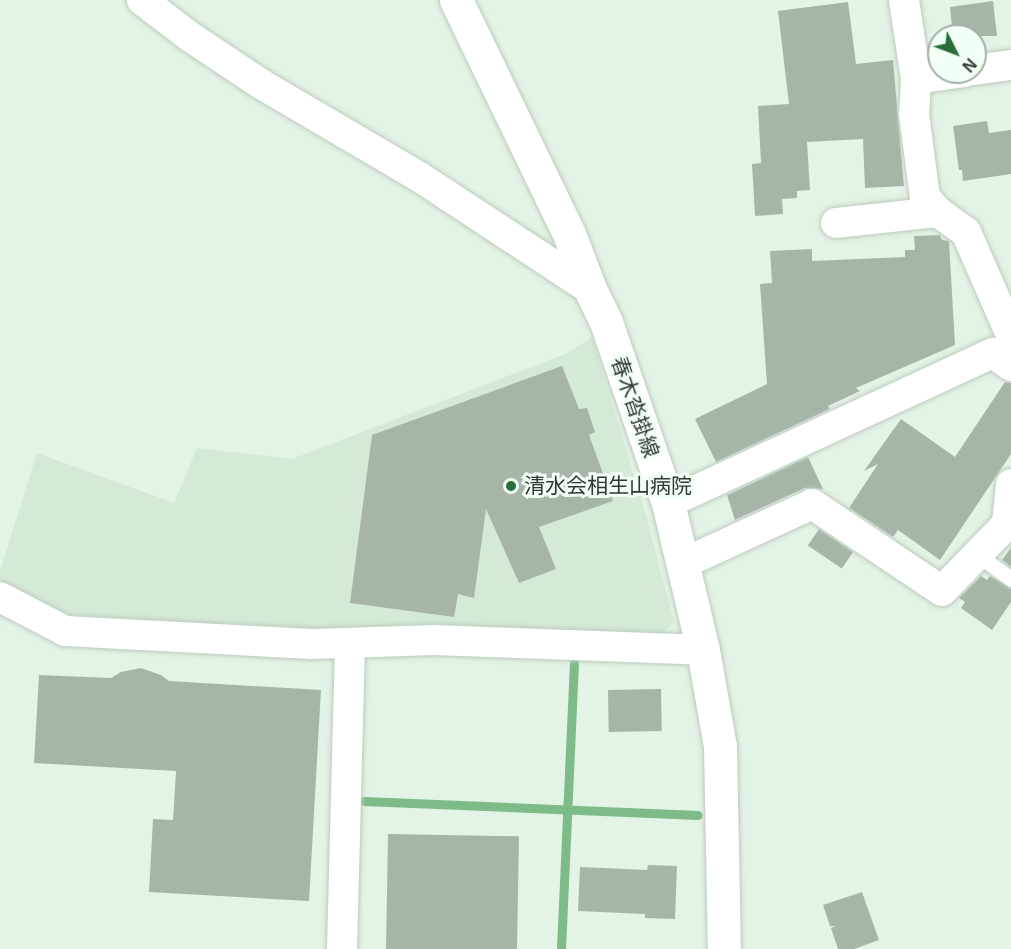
<!DOCTYPE html>
<html>
<head>
<meta charset="utf-8">
<style>
	body { margin:0 }
	#map { position:relative; width:1011px; height:949px; overflow:hidden; background:#e3f3e5; font-family:Helvetica,"Noto Sans JP",sans-serif }
	div>[style] { position:absolute }
	.built>* { inset:0; background:#d4e9d6 }
	.stream>* { height:9px; margin:-4.5px; padding:0 4.5px; transform-origin:4.5px; border-radius:4.5px; background:#7dbb88 }
	.building>* { inset:0; background:#a6b5a8; transform-origin:0 0 }
	.roads { filter:drop-shadow(0 0 2px #bccbbe) drop-shadow(0 0 2px #bccbbe) }
	.service>* { height:15px; margin:-7.5px; padding:0 7.5px; transform-origin:7.5px; border-radius:7.5px; background:#fff }
	.minor>* { height:30px; margin:-15px; padding:0 15px; transform-origin:15px; border-radius:15px; background:#fff }
	.secondary>* { height:33px; margin:-16.5px; padding:0 16.5px; transform-origin:16.5px; border-radius:16.5px; background:#fff }
	.dots>* { width:16px; height:16px; translate:-50% -50%; box-sizing:border-box; border:3px solid #f2fff4; border-radius:50% }
	span { translate:-50% -50%; white-space:nowrap; text-align:center; line-height:1.15; -webkit-text-stroke:6px #f2fff4; paint-order:stroke }
	.street-label { font-size:21px; color:#313732 }
	.poi-label { font-size:21px; color:#313732 }
	.left { translate:0 -50%; text-align:left }
	.north { position:absolute; left:927px; top:24px; width:60px; height:60px; box-sizing:border-box; background:#f2fff4; border:2px solid #a5afa6; border-radius:50%; rotate:132deg; font-size:16px; font-weight:700; line-height:24px; text-align:center; color:#313732 }
	.north::after { content:''; display:block; margin:auto; width:21px; height:27px; background:#286e39; clip-path:polygon(50% 0,100% 100%,50% 72%,0 100%) }
</style>
</head>
<body>
<div id="map">
	<div class="built">
		<div style="clip-path:polygon(592px 337px,647px 519px,674px 623px,663px 633px,428px 627px,309px 629px,71px 618px,0 587px,0 571px,37px 453px,174px 503px,197px 448px,292px 459px,568px 353px)"></div>
	</div>
	<div class="stream">
		<div style="left:364px;top:801px;width:334px;rotate:2.4deg"></div>
		<div style="left:561px;top:949px;width:286px;rotate:-87.4deg"></div>
	</div>
	<div class="building">
		<div style="clip-path:polygon(993px 1px,997px 36px,953px 36px,950px 7px)"></div>
		<div style="clip-path:polygon(848px 2px,856px 64px,893px 60px,904px 186px,865px 188px,863px 139px,807px 142px,810px 190px,797px 191px,797px 198px,782px 199px,783px 214px,755px 216px,752px 164px,761px 163px,758px 106px,789px 104px,778px 11px)"></div>
		<div style="clip-path:polygon(987px 121px,989px 133px,1011px 130px,1011px 174px,963px 181px,962px 170px,959px 170px,953px 126px)"></div>
		<div style="clip-path:polygon(940px 235px,942px 240px,949px 241px,955px 345px,856px 388px,860px 391px,828px 406px,830px 409px,716px 462px,695px 419px,767px 384px,760px 284px,772px 283px,770px 251px,812px 249px,812px 261px,905px 257px,905px 250px,915px 250px,914px 236px)"></div>
		<div style="clip-path:polygon(562px 366px,579px 409px,587px 408px,595px 432px,589px 435px,613px 501px,539px 527px,556px 569px,519px 583px,486px 509px,474px 598px,458px 594px,454px 617px,350px 603px,372px 435px)"></div>
		<div style="clip-path:polygon(1005px 382px,1011px 383px,1011px 454px,940px 560px,898px 530px,893px 537px,849px 508px,878px 464px,864px 471px,901px 419px,955px 457px)"></div>
		<div style="clip-path:polygon(808px 457px,823px 489px,805px 488px,735px 520px,727px 495px)"></div>
		<div style="left:819px;top:529px;width:41px;height:20px;rotate:34deg"></div>
		<div style="clip-path:polygon(1011px 548px,1011px 567px,1002px 560px)"></div>
		<div style="clip-path:polygon(981px 576px,987px 580px,990px 576px,1011px 589px,1011px 602px,992px 630px,961px 608px,965px 602px,959px 598px)"></div>
		<div style="clip-path:polygon(141px 668px,161px 675px,169px 681px,321px 690px,309px 901px,149px 892px,153px 819px,173px 820px,176px 771px,34px 763px,39px 675px,111px 678px,121px 672px)"></div>
		<div style="left:661px;top:689px;width:42px;height:53px;rotate:89deg"></div>
		<div style="left:388px;top:834px;width:131px;height:115px;rotate:1deg"></div>
		<div style="clip-path:polygon(648px 865px,677px 866px,675px 919px,645px 918px,645px 914px,578px 911px,580px 867px,647px 870px)"></div>
		<div style="clip-path:polygon(862px 892px,879px 940px,854px 949px,838px 949px,831px 928px,835px 926px,830px 926px,823px 905px)"></div>
	</div>
	<div class="roads">
		<div class="service">
			<div style="left:978px;top:555px;width:41px;rotate:36deg"></div>
		</div>
		<div class="minor">
			<div style="left:142px;top:0;width:59px;rotate:37.5deg"></div>
			<div style="left:189px;top:36px;width:87px;rotate:33.7deg"></div>
			<div style="left:261px;top:84px;width:182px;rotate:30.4deg"></div>
			<div style="left:418px;top:176px;width:206px;rotate:33.3deg"></div>
			<div style="left:904px;top:0;width:80px;rotate:81.4deg"></div>
			<div style="left:916px;top:79px;width:49px;rotate:-8.3deg"></div>
			<div style="left:975px;top:70px;width:36px;rotate:-8deg"></div>
			<div style="left:916px;top:79px;width:35px;rotate:93deg"></div>
			<div style="left:914px;top:114px;width:84px;rotate:82.5deg"></div>
			<div style="left:925px;top:197px;width:20px;rotate:49deg"></div>
			<div style="left:938px;top:212px;width:34px;rotate:36deg"></div>
			<div style="left:966px;top:232px;width:112px;rotate:66.4deg"></div>
			<div style="left:836px;top:223px;width:103px;rotate:-6.2deg"></div>
			<div style="left:668px;top:503px;width:358px;rotate:-24.8deg"></div>
			<div style="left:993px;top:353px;width:22px;rotate:36deg"></div>
			<div style="left:684px;top:563px;width:141px;rotate:-24.7deg"></div>
			<div style="left:812px;top:504px;width:156px;rotate:33.8deg"></div>
			<div style="left:942px;top:591px;width:93px;rotate:-45.9deg"></div>
			<div style="left:1007px;top:524px;width:40px;rotate:-84.3deg"></div>
			<div style="left:0;top:597px;width:73px;rotate:27.6deg"></div>
			<div style="left:65px;top:631px;width:247px;rotate:3deg"></div>
			<div style="left:312px;top:644px;width:123px;rotate:-1.9deg"></div>
			<div style="left:435px;top:640px;width:268px;rotate:2.1deg"></div>
			<div style="left:342px;top:949px;width:306px;rotate:-88.5deg"></div>
		</div>
		<div class="secondary">
			<div style="left:456px;top:0;width:260px;rotate:64.2deg"></div>
			<div style="left:569px;top:234px;width:59px;rotate:69.1deg"></div>
			<div style="left:590px;top:289px;width:37px;rotate:64deg"></div>
			<div style="left:606px;top:322px;width:191px;rotate:71.1deg"></div>
			<div style="left:668px;top:503px;width:151px;rotate:76.6deg"></div>
			<div style="left:703px;top:650px;width:97px;rotate:80deg"></div>
			<div style="left:720px;top:746px;width:203px;rotate:88.9deg"></div>
		</div>
	</div>
	<div class="dots">
		<div style="left:511px;top:486px;background:#286e39"></div>
	</div>
	<div class="street-label">
		<span style="left:635px;top:407px;rotate:71deg">春木沓掛線</span>
	</div>
	<div class="poi-label">
		<span class="left" style="left:524px;top:486px">清水会相生山病院</span>
	</div>
	<div class="north">N</div>
</div>
</body>
</html>
